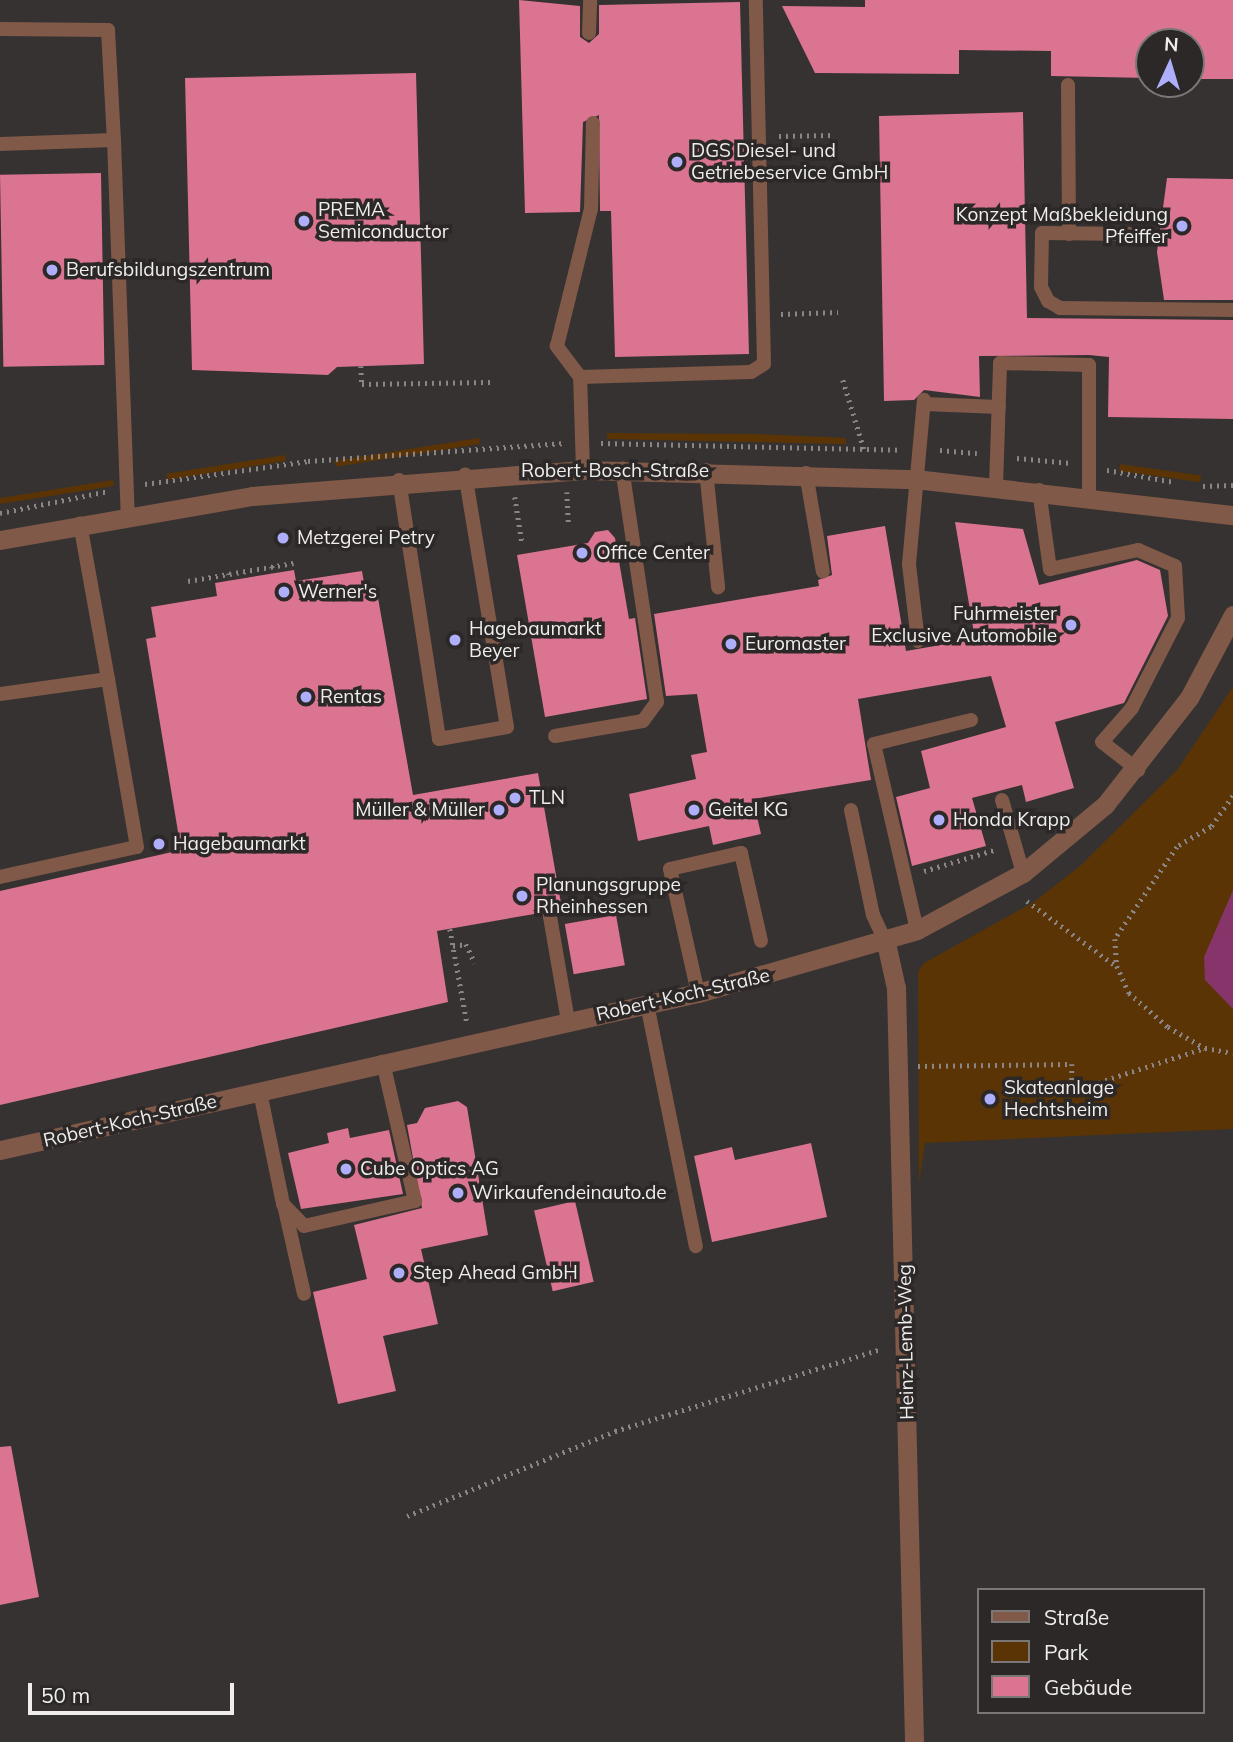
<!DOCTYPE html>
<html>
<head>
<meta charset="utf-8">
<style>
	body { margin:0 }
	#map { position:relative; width:1233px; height:1742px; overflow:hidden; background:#353231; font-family:Mulish,sans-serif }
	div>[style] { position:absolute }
	.green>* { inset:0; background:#5b3405; transform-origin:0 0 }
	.water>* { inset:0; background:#863469 }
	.building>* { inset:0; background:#da7490; transform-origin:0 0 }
	.path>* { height:4.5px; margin-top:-2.25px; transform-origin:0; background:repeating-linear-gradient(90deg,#898685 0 2px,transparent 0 7px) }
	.service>* { height:14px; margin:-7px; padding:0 7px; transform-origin:7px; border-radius:7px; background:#805948 }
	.minor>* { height:19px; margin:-9.5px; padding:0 9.5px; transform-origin:9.5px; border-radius:9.5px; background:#805948 }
	.dots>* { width:19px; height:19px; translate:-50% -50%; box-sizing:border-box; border:4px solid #2b2827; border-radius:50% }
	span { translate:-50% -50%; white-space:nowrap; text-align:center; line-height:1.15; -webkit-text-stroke:7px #2b2827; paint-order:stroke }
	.poi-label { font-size:19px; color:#f0eded }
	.left { translate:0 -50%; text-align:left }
	.right { translate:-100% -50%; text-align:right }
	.street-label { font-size:19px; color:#f0eded }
	.legend { position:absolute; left:977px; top:1588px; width:228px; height:126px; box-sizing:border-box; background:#2b2827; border:2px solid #7a7776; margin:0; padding:9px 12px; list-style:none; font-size:21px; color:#f0eded }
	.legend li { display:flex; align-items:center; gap:14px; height:35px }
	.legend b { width:35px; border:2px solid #7a7776 }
	.north { position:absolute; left:1135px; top:28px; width:70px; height:70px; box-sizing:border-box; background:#2b2827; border:2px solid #7a7776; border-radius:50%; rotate:4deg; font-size:19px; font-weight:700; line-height:28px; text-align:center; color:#f0eded }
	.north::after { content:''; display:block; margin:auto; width:24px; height:32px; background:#aeaefb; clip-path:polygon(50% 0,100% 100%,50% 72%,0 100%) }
	.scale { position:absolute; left:28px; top:1683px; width:206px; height:32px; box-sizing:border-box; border:4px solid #f0eded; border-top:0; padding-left:9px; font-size:21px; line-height:24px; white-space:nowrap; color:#f0eded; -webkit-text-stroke:5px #2b2827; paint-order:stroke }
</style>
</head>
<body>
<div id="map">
	<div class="green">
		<div style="clip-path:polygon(607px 433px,757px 434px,846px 438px,846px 444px,607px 439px)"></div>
		<div style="left:479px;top:438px;width:6px;height:146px;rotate:81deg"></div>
		<div style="left:285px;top:455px;width:6px;height:120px;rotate:81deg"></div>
		<div style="left:1120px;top:464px;width:82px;height:7px;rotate:8deg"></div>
		<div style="left:113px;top:480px;width:6px;height:115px;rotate:81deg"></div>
		<div style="clip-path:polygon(1233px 687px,1233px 1129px,925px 1143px,919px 1183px,918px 972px,924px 963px,1034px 902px,1080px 866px,1177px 770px)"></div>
	</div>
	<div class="water">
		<div style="clip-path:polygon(1233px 890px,1233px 1009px,1205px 980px,1204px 957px)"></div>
	</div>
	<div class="building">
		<div style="clip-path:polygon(519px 0,580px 6px,580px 37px,589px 43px,599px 34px,599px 5px,740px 2px,749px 354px,615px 357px,611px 211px,600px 211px,599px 115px,583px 122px,580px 212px,525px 213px)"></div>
		<div style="clip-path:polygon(865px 0,1233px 0,1233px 79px,1191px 79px,1191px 42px,1149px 42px,1149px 78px,1051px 76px,1051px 51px,959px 50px,959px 74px,815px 73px,782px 6px,865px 7px)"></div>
		<div style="clip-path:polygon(416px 73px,424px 364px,337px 367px,328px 375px,192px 370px,185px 78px)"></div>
		<div style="clip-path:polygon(1023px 112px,1027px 318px,1233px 320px,1233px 419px,1108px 417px,1109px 357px,1089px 355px,979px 356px,980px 397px,924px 390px,914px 400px,884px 401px,879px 116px)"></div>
		<div style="left:101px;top:173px;width:192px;height:101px;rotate:89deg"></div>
		<div style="clip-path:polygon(1167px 178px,1233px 179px,1233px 300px,1164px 300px,1157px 252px)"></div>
		<div style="clip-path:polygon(955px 522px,1023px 529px,1039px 585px,1137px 560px,1160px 570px,1168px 616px,1124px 703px,1055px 722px,1074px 788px,1026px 802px,1022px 785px,972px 798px,986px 846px,912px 866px,896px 797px,930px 788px,921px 751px,1006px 727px,991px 676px,858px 699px,871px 780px,753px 799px,761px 834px,713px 845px,709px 826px,638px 841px,629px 794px,696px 779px,691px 755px,707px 752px,697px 694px,666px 696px,654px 614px,819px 586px,818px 580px,832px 575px,827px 536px,885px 526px,906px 651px,975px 639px)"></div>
		<div style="clip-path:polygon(608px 530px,615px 538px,629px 619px,635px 618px,647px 699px,545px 717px,517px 555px,588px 543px,595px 532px)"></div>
		<div style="clip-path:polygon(294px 570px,296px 581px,362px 571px,367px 600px,378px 598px,413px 795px,538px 773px,562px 909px,547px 902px,540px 913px,437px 931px,448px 1002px,0 1105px,0 891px,181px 850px,146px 639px,156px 637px,151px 607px,217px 596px,215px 583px)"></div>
		<div style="left:616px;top:915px;width:51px;height:52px;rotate:80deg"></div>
		<div style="clip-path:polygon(458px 1101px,467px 1107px,488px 1235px,421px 1249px,438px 1324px,383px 1336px,396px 1391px,338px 1404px,313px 1292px,367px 1279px,354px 1225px,422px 1208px,407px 1125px,417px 1123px,425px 1108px)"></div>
		<div style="clip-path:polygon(348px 1128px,350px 1138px,389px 1130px,403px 1194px,301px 1209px,288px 1153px,329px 1143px,327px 1133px)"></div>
		<div style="clip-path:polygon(811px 1143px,827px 1217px,712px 1242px,694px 1156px,732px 1147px,735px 1160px)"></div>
		<div style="left:575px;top:1201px;width:83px;height:42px;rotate:77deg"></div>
		<div style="clip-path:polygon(11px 1446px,39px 1597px,0 1605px,0 1447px)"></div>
	</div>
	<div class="path">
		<div style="left:779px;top:136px;width:54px;rotate:-1.1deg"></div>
		<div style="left:781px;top:314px;width:57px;rotate:-2deg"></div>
		<div style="left:361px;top:366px;width:18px;rotate:87deg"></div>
		<div style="left:362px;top:384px;width:128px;rotate:-0.9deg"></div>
		<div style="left:843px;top:380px;width:72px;rotate:73.1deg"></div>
		<div style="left:601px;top:443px;width:299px;rotate:1.3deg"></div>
		<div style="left:940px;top:450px;width:37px;rotate:5deg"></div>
		<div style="left:1017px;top:458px;width:54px;rotate:5.3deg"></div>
		<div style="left:1107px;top:470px;width:68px;rotate:10.2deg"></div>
		<div style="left:145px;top:484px;width:165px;rotate:-8deg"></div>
		<div style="left:308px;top:461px;width:257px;rotate:-4deg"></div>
		<div style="left:1203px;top:486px;width:30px;rotate:-2deg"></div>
		<div style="left:567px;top:492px;width:33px;rotate:87deg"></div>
		<div style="left:515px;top:497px;width:46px;rotate:81.2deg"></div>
		<div style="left:0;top:513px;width:111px;rotate:-11.4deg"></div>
		<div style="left:272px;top:566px;width:7px;rotate:82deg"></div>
		<div style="left:229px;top:573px;width:7px;rotate:82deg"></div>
		<div style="left:188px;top:581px;width:107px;rotate:-9.7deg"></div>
		<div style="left:1233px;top:796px;width:38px;rotate:125deg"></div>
		<div style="left:1211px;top:827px;width:39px;rotate:150deg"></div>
		<div style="left:1177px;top:847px;width:111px;rotate:124deg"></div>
		<div style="left:1115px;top:939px;width:27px;rotate:86deg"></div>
		<div style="left:1117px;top:966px;width:30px;rotate:66deg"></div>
		<div style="left:1129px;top:993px;width:52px;rotate:41.1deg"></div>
		<div style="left:1168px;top:1027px;width:43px;rotate:29.6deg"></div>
		<div style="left:1205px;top:1048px;width:28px;rotate:10deg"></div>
		<div style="left:924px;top:871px;width:76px;rotate:-16.8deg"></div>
		<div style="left:1027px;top:901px;width:110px;rotate:36.1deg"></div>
		<div style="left:450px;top:929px;width:96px;rotate:79.7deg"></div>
		<div style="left:453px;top:946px;width:13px;rotate:-9deg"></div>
		<div style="left:466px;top:944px;width:21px;rotate:65deg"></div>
		<div style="left:918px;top:1066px;width:154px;rotate:-0.7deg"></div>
		<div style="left:1072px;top:1064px;width:27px;rotate:90deg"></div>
		<div style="left:1072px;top:1091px;width:140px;rotate:-17.9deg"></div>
		<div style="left:407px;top:1516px;width:225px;rotate:-22.2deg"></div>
		<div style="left:615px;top:1431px;width:279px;rotate:-17.1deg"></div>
	</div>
	<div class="service">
		<div style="left:0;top:29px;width:108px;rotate:0.5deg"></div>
		<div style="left:108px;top:30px;width:110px;rotate:86.9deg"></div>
		<div style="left:589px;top:33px;width:33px;rotate:-88deg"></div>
		<div style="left:1068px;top:85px;width:149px;rotate:89.6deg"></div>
		<div style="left:0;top:144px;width:114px;rotate:-2deg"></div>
		<div style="left:114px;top:140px;width:377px;rotate:87.9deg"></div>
		<div style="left:1129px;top:234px;width:87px;rotate:-179.3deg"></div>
		<div style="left:1042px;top:233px;width:54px;rotate:91.1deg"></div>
		<div style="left:1041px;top:287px;width:16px;rotate:63deg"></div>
		<div style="left:1048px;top:301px;width:14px;rotate:30deg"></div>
		<div style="left:1060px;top:308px;width:173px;rotate:0.7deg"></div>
		<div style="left:580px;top:377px;width:171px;rotate:-1.7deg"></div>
		<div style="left:751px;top:372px;width:15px;rotate:-32deg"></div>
		<div style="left:764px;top:364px;width:364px;rotate:-91.3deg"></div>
		<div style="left:924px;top:404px;width:75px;rotate:2.3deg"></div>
		<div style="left:583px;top:470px;width:93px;rotate:-91.8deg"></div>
		<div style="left:580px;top:377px;width:39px;rotate:-127deg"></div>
		<div style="left:557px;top:346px;width:141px;rotate:-76.1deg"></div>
		<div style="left:591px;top:209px;width:86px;rotate:-88.7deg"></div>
		<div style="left:706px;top:470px;width:118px;rotate:84.1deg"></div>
		<div style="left:806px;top:473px;width:100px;rotate:80.3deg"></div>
		<div style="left:399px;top:480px;width:262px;rotate:81.2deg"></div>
		<div style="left:439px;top:739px;width:69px;rotate:-10deg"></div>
		<div style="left:507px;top:727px;width:256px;rotate:-99.4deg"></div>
		<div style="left:996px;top:486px;width:123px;rotate:-88.1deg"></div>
		<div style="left:1000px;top:363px;width:89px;rotate:1.3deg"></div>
		<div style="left:1089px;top:365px;width:130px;rotate:90deg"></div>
		<div style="left:1039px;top:490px;width:80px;rotate:82.1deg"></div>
		<div style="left:1050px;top:569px;width:90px;rotate:-12.2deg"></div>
		<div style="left:1138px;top:550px;width:40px;rotate:23.4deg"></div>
		<div style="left:1175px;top:566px;width:52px;rotate:86.7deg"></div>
		<div style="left:1178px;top:618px;width:101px;rotate:117.1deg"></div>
		<div style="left:1132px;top:708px;width:45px;rotate:131.4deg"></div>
		<div style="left:1102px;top:742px;width:46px;rotate:37.9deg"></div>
		<div style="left:918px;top:641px;width:78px;rotate:-96.7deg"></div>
		<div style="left:909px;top:564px;width:165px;rotate:-84.8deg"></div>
		<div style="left:0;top:694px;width:109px;rotate:-7.9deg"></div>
		<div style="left:108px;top:679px;width:158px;rotate:-100.2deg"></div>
		<div style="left:555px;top:736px;width:89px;rotate:-9.7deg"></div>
		<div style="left:643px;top:721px;width:24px;rotate:-54deg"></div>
		<div style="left:657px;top:702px;width:236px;rotate:-98.5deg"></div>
		<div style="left:1002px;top:800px;width:76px;rotate:74deg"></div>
		<div style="left:851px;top:810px;width:107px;rotate:78.2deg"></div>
		<div style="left:873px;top:915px;width:31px;rotate:65deg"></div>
		<div style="left:0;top:877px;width:140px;rotate:-12.4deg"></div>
		<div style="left:137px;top:847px;width:170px;rotate:-99.8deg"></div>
		<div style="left:549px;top:911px;width:112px;rotate:80.2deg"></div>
		<div style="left:917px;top:930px;width:191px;rotate:-103deg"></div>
		<div style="left:874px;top:744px;width:100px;rotate:-13.9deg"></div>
		<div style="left:698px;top:993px;width:127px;rotate:-102.7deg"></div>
		<div style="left:670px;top:869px;width:73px;rotate:-12.7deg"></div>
		<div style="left:741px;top:853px;width:90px;rotate:77.2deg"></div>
		<div style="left:647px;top:1004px;width:247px;rotate:78.6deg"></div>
		<div style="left:260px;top:1092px;width:114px;rotate:78.4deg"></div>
		<div style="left:283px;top:1204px;width:30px;rotate:46deg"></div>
		<div style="left:304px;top:1226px;width:114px;rotate:-12.7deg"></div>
		<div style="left:415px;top:1201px;width:143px;rotate:-103deg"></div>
		<div style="left:284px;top:1205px;width:91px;rotate:77.3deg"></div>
	</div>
	<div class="minor">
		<div style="left:0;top:540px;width:256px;rotate:-9.9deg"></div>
		<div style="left:252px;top:496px;width:332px;rotate:-4.5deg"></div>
		<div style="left:583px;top:470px;width:332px;rotate:1.6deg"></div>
		<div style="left:915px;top:479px;width:320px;rotate:6.5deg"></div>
		<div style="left:886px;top:943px;width:46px;rotate:77.5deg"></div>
		<div style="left:896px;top:988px;width:754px;rotate:88.63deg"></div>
		<div style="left:0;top:1150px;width:715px;rotate:-12.68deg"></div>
		<div style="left:698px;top:993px;width:228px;rotate:-16deg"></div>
		<div style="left:917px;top:930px;width:120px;rotate:-28.3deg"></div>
		<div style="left:1023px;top:873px;width:107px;rotate:-39.7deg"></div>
		<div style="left:1105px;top:805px;width:136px;rotate:-51.9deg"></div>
		<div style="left:1189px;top:698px;width:94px;rotate:-62.1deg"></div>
	</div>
	<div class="dots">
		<div style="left:677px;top:162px;background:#aeaefb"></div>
		<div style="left:304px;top:221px;background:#aeaefb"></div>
		<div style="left:1182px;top:226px;background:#aeaefb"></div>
		<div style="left:52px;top:270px;background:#aeaefb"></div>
		<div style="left:283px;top:538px;background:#aeaefb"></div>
		<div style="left:582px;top:553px;background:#aeaefb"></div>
		<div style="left:284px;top:592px;background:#aeaefb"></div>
		<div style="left:1071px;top:625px;background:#aeaefb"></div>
		<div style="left:455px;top:640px;background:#aeaefb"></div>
		<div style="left:731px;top:644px;background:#aeaefb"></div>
		<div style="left:306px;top:697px;background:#aeaefb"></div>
		<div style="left:515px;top:798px;background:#aeaefb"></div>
		<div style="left:499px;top:810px;background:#aeaefb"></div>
		<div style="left:694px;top:810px;background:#aeaefb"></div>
		<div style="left:939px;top:820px;background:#aeaefb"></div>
		<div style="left:159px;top:844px;background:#aeaefb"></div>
		<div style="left:522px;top:896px;background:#aeaefb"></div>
		<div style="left:990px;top:1099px;background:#aeaefb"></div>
		<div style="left:346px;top:1169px;background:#aeaefb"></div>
		<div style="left:458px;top:1193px;background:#aeaefb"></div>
		<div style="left:399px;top:1273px;background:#aeaefb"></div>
	</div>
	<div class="poi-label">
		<span class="left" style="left:691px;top:162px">DGS Diesel- und<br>Getriebeservice GmbH</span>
		<span class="left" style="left:318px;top:221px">PREMA<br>Semiconductor</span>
		<span class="right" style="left:1168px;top:226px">Konzept Maßbekleidung<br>Pfeiffer</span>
		<span class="left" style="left:66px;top:270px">Berufsbildungszentrum</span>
		<span class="left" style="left:297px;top:538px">Metzgerei Petry</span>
		<span class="left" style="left:596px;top:553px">Office Center</span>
		<span class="left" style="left:298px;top:592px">Werner's</span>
		<span class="right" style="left:1057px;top:625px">Fuhrmeister<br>Exclusive Automobile</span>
		<span class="left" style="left:469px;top:640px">Hagebaumarkt<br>Beyer</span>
		<span class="left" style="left:745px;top:644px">Euromaster</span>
		<span class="left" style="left:320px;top:697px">Rentas</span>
		<span class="left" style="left:529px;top:798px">TLN</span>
		<span class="right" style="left:485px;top:810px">Müller &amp; Müller</span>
		<span class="left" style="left:708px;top:810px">Geitel KG</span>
		<span class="left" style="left:953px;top:820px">Honda Krapp</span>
		<span class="left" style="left:173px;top:844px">Hagebaumarkt</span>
		<span class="left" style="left:536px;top:896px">Planungsgruppe<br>Rheinhessen</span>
		<span class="left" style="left:1004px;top:1099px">Skateanlage<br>Hechtsheim</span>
		<span class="left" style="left:360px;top:1169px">Cube Optics AG</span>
		<span class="left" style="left:472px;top:1193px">Wirkaufendeinauto.de</span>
		<span class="left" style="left:413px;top:1273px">Step Ahead GmbH</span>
	</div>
	<div class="street-label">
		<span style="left:615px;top:471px">Robert-Bosch-Straße</span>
		<span style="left:683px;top:995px;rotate:-13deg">Robert-Koch-Straße</span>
		<span style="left:130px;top:1121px;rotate:-13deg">Robert-Koch-Straße</span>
		<span style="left:906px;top:1342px;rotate:-91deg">Heinz-Lemb-Weg</span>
	</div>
	<ul class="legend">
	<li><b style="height:9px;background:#805948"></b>Straße</li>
	<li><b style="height:19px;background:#5b3405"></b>Park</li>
	<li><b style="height:19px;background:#da7490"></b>Gebäude</li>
	</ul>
	<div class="north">N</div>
	<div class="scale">50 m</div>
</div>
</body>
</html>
